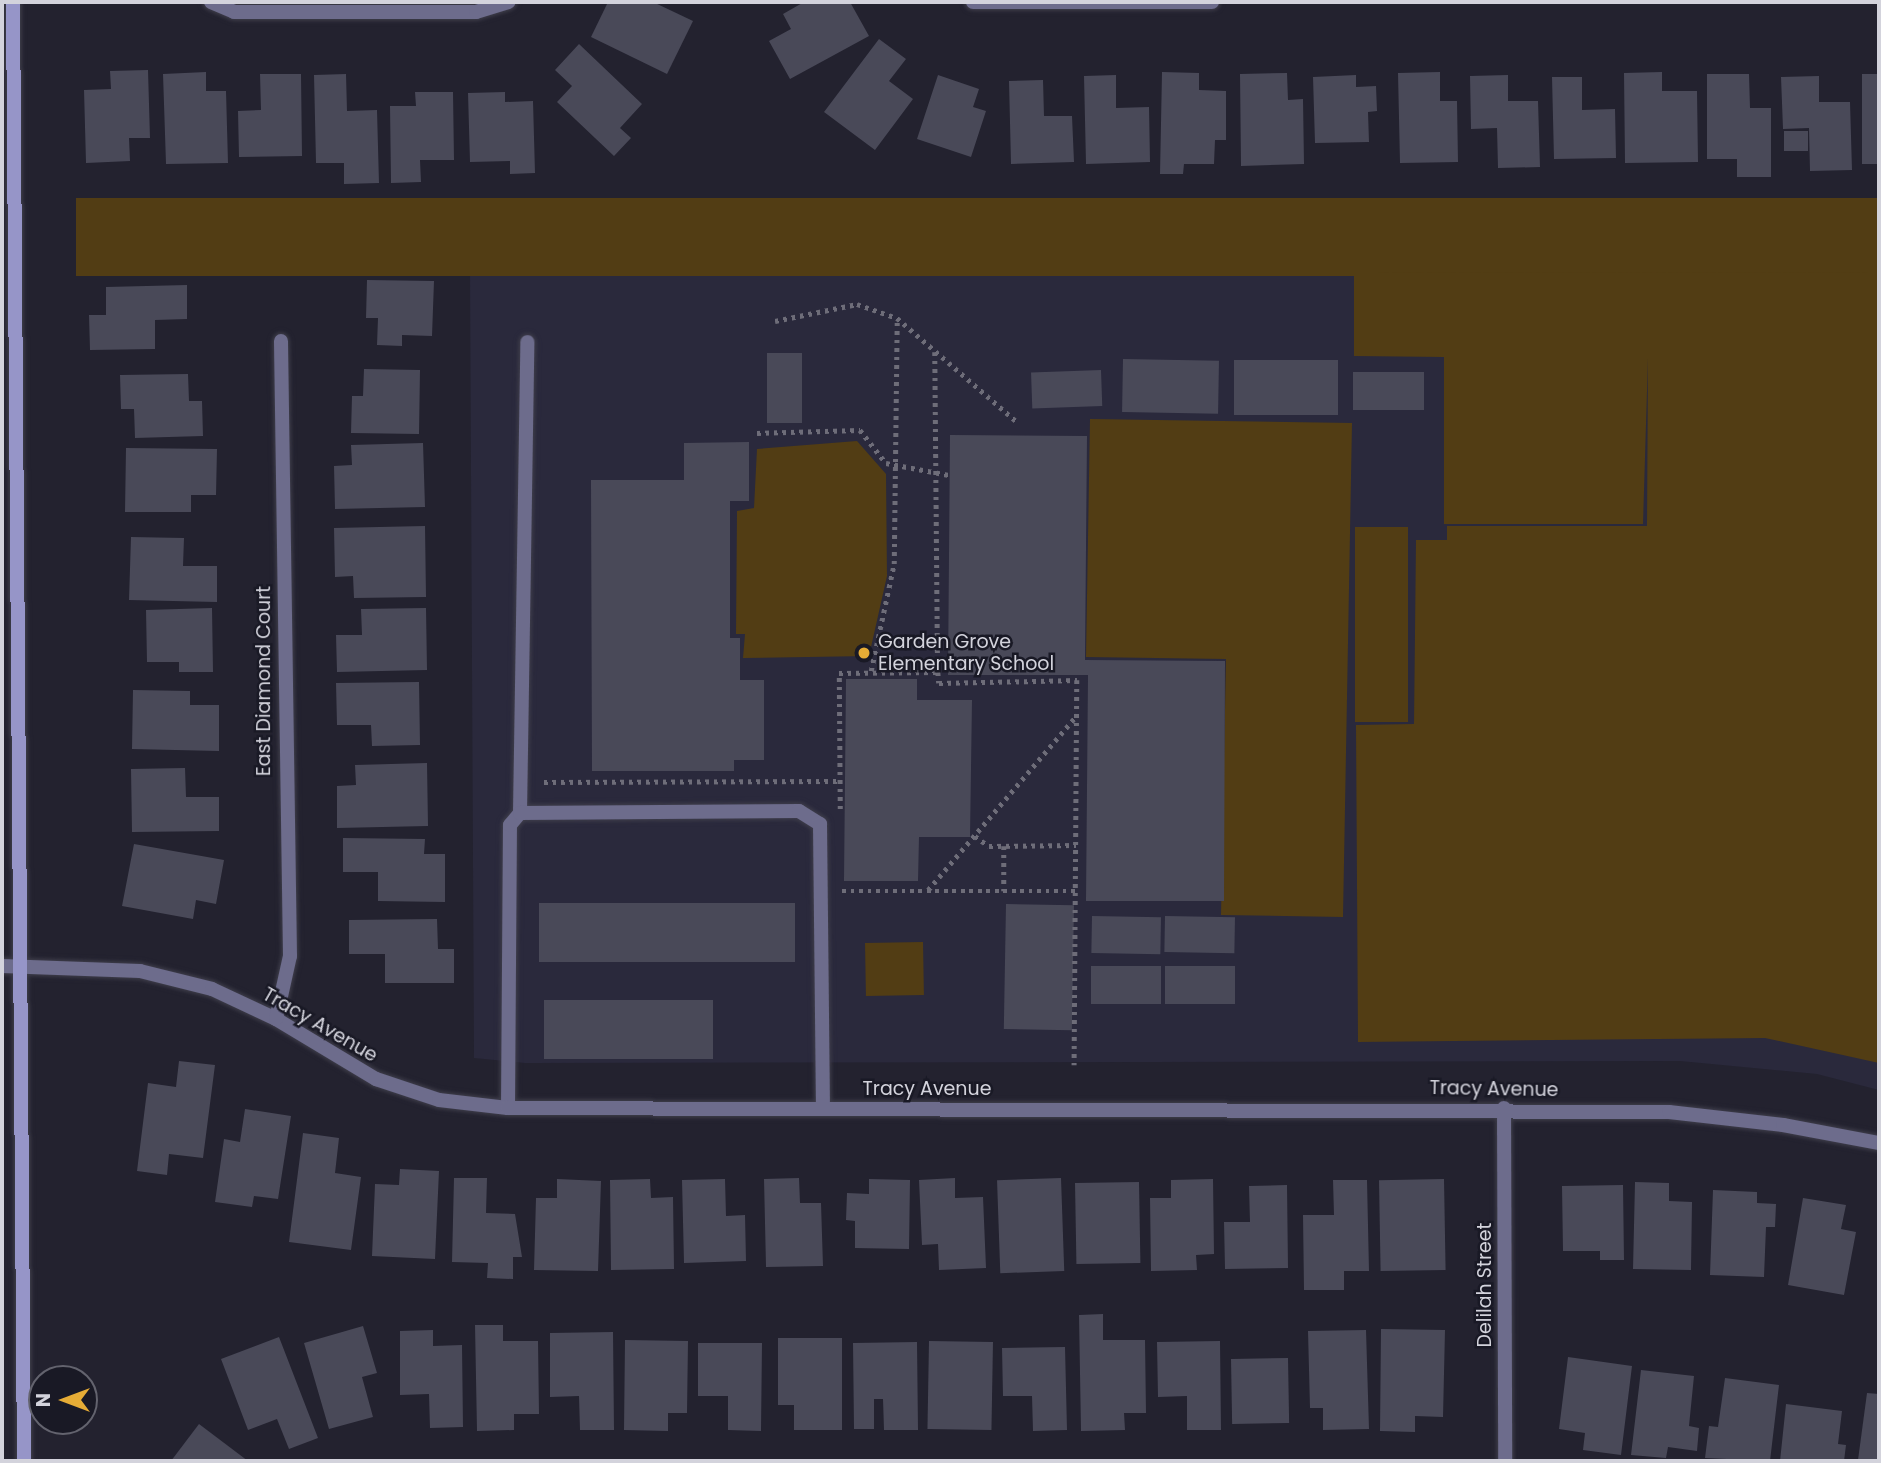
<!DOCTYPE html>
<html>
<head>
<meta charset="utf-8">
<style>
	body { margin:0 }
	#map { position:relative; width:1881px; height:1463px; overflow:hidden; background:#23222f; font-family:Poppins,sans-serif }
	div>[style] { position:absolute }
	.built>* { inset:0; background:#2a293c }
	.green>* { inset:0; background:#523d14; transform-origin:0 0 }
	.building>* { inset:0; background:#494958; transform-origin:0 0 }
	.path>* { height:4.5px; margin-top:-2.25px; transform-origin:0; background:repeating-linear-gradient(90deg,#6e6d79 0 3.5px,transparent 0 8.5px) }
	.roads { filter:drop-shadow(0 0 2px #3f3e4b) drop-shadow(0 0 2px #3f3e4b) }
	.service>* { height:14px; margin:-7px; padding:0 7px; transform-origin:7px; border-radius:7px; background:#6d6c8c }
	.minor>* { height:14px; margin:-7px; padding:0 7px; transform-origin:7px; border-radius:7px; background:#6d6c8c }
	.secondary>* { height:14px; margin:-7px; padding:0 7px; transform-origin:7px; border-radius:7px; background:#9695c8 }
	.dots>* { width:19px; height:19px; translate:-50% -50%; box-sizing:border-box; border:4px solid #191925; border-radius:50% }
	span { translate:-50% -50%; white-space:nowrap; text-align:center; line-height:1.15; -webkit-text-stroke:5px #191925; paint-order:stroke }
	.poi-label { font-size:19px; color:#d3d3dc }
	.left { translate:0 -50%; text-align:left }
	.street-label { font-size:19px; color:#d3d3dc }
	.frame { position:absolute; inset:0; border:4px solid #d3d3dc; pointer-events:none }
	.north { position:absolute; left:28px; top:1365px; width:70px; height:70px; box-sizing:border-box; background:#191925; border:2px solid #63636e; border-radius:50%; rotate:270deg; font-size:19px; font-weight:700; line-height:28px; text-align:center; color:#d3d3dc }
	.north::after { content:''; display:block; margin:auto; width:24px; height:32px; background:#e6ac36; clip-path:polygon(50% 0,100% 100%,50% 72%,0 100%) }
</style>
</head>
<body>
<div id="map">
	<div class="built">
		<div style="clip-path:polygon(1879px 270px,1879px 1090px,1817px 1074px,1680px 1061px,525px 1063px,474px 1058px,470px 271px)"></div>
	</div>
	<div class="green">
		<div style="left:76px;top:198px;width:1803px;height:78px"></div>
		<div style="clip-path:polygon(1354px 272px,1879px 273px,1879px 1063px,1765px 1038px,1358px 1042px,1356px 725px,1414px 724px,1416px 540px,1447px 540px,1447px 526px,1647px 526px,1648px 358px,1643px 524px,1444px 524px,1444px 357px,1354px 356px)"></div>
		<div style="clip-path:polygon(1090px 419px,1352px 423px,1343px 917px,1221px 915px,1226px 659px,1086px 657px)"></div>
		<div style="clip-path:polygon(857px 441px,886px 474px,887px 576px,869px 656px,743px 658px,745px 634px,736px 634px,737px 511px,754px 508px,757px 449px)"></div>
		<div style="left:1355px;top:527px;width:53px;height:195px"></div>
		<div style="left:923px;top:942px;width:53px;height:58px;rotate:89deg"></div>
	</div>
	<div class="building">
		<div style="clip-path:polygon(608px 2px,653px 2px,693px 21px,667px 74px,591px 37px)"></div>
		<div style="clip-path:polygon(804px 2px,850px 2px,869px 36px,790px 79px,769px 41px,791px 29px,783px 14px)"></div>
		<div style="clip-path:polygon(879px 39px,906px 59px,889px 81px,913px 99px,875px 150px,824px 112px)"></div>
		<div style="clip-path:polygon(579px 44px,642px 104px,620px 128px,631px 138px,614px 156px,557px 102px,572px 86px,555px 70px)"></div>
		<div style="clip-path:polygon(148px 70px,150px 138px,129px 138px,130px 161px,86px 163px,84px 90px,111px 89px,110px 71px)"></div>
		<div style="clip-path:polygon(206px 72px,206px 91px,226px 91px,228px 163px,166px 164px,163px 74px)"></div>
		<div style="clip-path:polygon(1162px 72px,1199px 73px,1199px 90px,1226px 91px,1226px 140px,1215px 140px,1214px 164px,1184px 164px,1183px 174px,1160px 174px)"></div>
		<div style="clip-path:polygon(1440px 72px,1440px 101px,1457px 101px,1458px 162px,1400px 163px,1398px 73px)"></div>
		<div style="clip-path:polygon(1662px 72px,1662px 91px,1697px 91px,1698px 162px,1625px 163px,1624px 73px)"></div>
		<div style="clip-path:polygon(1287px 73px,1288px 100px,1303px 99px,1304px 164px,1241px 166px,1240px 74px)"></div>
		<div style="clip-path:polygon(260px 74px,301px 74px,302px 156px,239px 157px,238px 111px,261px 110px)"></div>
		<div style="clip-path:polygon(346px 74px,347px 111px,377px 110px,379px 183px,344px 184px,344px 163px,316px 163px,314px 75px)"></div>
		<div style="clip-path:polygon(1707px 74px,1749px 74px,1750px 108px,1771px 108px,1771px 177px,1737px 177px,1737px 159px,1707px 159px)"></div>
		<div style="left:1879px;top:74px;width:90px;height:17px;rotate:90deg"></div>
		<div style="clip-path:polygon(938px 75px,979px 89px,973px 107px,986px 111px,971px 157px,917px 139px)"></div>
		<div style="clip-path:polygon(1116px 75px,1116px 108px,1149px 107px,1150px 162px,1086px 164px,1084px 76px)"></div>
		<div style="clip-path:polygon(1356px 75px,1356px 87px,1376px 86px,1377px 111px,1368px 112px,1369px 142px,1315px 143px,1313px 77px)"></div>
		<div style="clip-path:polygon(1508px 75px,1508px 101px,1538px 101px,1540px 167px,1498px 168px,1497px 128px,1471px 129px,1470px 76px)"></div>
		<div style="clip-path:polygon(1819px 76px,1819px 102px,1850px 102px,1852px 170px,1810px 171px,1809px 128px,1783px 129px,1781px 77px)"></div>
		<div style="clip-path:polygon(1552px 77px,1582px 77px,1582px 110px,1615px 109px,1616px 158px,1554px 159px)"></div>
		<div style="clip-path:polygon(1043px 80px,1044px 116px,1072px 116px,1074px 162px,1011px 164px,1009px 81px)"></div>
		<div style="clip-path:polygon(415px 92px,453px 92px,454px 160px,420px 160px,421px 182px,391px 183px,390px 106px,416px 106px)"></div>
		<div style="clip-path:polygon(505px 92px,505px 102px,533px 101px,535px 173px,510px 174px,510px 161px,470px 162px,468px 93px)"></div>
		<div style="left:1784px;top:131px;width:24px;height:20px"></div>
		<div style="clip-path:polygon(367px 280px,434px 281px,432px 336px,402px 335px,402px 346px,377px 345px,378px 318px,366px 318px)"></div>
		<div style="clip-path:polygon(187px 285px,187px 319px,155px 320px,155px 349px,90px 350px,89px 315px,106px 315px,106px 287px)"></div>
		<div style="left:767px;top:353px;width:35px;height:70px"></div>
		<div style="left:1123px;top:359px;width:96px;height:53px;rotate:1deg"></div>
		<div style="left:1338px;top:360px;width:55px;height:104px;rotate:90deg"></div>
		<div style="clip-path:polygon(364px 369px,420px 370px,419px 434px,351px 433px,352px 396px,363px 396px)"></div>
		<div style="left:1101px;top:370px;width:36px;height:70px;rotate:88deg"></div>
		<div style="left:1424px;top:372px;width:38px;height:71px;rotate:90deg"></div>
		<div style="clip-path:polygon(188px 374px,189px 401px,202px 401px,203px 436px,135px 438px,134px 409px,121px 409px,120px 375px)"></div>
		<div style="clip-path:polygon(950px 435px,1087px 436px,1085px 660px,1225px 661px,1224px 901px,1086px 901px,1088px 675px,948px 675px)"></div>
		<div style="clip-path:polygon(749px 442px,749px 501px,730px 501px,730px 638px,740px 638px,740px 680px,764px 680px,764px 760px,734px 760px,734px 771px,592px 771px,591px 480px,684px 480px,684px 443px)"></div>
		<div style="clip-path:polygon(423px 443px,425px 507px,335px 509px,334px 466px,352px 465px,351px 445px)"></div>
		<div style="clip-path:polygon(126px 448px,217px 449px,216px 495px,191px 495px,191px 512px,125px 512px)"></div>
		<div style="clip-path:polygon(425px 526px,426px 597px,354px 598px,353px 576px,335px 577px,334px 528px)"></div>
		<div style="clip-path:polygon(131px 537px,184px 538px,183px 566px,217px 566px,217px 602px,129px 600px)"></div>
		<div style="clip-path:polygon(212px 608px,213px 672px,179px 672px,179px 662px,147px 662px,146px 610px)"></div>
		<div style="clip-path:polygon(426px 608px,427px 670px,337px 672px,336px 635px,362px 635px,361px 609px)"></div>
		<div style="clip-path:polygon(846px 679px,917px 679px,917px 700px,972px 700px,970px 837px,919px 837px,918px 881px,844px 881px)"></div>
		<div style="clip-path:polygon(419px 682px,420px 745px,372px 746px,371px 725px,337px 725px,336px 683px)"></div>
		<div style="clip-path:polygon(133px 690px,190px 691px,190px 705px,219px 705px,219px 751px,132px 749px)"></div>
		<div style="clip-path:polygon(427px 763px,428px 826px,337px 828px,337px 786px,356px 785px,355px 765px)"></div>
		<div style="clip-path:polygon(185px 768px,186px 797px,219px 797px,219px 831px,132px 832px,131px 769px)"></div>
		<div style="clip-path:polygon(343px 838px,425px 839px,424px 854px,445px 854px,445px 902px,378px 901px,378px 872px,343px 872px)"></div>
		<div style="clip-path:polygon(134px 844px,224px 860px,216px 904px,196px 900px,193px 919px,122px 906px)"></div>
		<div style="left:539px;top:903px;width:256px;height:59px"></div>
		<div style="left:1006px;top:904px;width:68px;height:125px;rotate:1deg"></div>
		<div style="left:1092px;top:916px;width:69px;height:37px;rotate:1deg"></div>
		<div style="left:1165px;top:916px;width:70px;height:36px;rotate:1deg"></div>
		<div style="clip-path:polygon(437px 919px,438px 949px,454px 949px,454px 983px,385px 983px,385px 954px,349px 954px,349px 920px)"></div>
		<div style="left:1091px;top:966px;width:70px;height:38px"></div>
		<div style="left:1165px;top:966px;width:70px;height:38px"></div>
		<div style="left:544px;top:1000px;width:169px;height:59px"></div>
		<div style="clip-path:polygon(179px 1061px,215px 1065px,203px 1158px,169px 1154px,167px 1175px,137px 1171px,148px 1083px,176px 1087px)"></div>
		<div style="clip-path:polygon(245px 1109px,291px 1116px,278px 1199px,254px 1196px,252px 1207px,215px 1202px,224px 1139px,240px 1142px)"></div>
		<div style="clip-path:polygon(303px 1133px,339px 1138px,335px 1173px,361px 1177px,351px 1250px,289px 1242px)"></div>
		<div style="clip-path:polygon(400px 1169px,439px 1171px,435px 1259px,372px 1256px,375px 1184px,399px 1185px)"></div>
		<div style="clip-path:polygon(454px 1178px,487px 1178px,486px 1213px,515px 1214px,522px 1257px,513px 1257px,513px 1279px,487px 1278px,488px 1263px,452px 1262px)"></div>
		<div style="clip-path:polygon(799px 1178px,800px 1203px,821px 1203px,823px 1266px,766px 1267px,764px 1179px)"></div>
		<div style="clip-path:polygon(955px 1178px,955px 1198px,983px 1197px,986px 1268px,939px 1270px,938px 1244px,922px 1245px,919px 1180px)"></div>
		<div style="left:1061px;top:1178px;width:93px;height:64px;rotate:88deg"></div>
		<div style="clip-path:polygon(557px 1179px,601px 1181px,598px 1271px,534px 1270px,536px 1198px,557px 1198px)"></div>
		<div style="clip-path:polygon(650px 1179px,651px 1198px,673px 1197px,674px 1269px,611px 1270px,610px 1180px)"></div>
		<div style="clip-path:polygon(725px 1179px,726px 1216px,745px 1215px,746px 1261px,684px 1263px,682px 1180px)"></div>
		<div style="clip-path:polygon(869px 1179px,910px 1180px,909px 1249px,855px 1248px,855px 1221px,846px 1220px,847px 1193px,869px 1194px)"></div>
		<div style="clip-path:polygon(1213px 1179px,1214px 1254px,1196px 1255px,1197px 1270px,1151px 1271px,1150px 1198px,1171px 1198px,1171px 1180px)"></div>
		<div style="left:1444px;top:1179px;width:91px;height:65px;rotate:89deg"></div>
		<div style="clip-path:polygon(1333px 1180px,1367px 1180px,1369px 1271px,1344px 1271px,1344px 1290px,1304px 1290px,1303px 1215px,1334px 1215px)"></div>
		<div style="left:1139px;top:1182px;width:81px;height:64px;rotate:89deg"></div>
		<div style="clip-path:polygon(1635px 1182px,1669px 1183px,1669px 1201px,1692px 1202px,1691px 1270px,1633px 1269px)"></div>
		<div style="clip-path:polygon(1287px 1185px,1288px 1268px,1225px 1269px,1224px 1222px,1250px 1222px,1249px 1186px)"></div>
		<div style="clip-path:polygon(1623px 1185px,1624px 1260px,1600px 1260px,1600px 1251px,1563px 1251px,1562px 1186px)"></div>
		<div style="clip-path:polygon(1713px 1190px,1757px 1192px,1757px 1203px,1776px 1204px,1775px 1227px,1766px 1227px,1764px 1277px,1710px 1275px)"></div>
		<div style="clip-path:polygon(1803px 1198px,1846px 1205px,1841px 1229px,1856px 1232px,1844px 1295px,1788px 1285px)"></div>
		<div style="clip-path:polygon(1103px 1314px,1103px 1340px,1145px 1340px,1146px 1413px,1124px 1413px,1125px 1430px,1081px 1431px,1079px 1315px)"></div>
		<div style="clip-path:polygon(475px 1325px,503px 1325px,503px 1341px,538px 1341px,539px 1414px,514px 1414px,514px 1430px,477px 1431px)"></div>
		<div style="clip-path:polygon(363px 1326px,377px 1373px,362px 1377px,373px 1417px,329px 1429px,304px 1343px)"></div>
		<div style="clip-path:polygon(1381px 1329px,1445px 1330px,1443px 1417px,1415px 1416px,1415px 1432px,1380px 1431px)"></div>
		<div style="clip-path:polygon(433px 1330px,433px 1346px,462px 1345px,463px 1427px,430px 1428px,429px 1394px,400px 1395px,400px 1331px)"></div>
		<div style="clip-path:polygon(1366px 1330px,1369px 1429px,1323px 1430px,1323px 1408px,1310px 1408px,1308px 1331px)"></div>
		<div style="clip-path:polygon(613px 1332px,614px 1430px,580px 1430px,579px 1396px,550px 1397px,550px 1333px)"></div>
		<div style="clip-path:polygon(279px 1337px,318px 1438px,289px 1449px,277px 1419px,248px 1430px,221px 1359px)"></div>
		<div style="clip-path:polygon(778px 1338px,842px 1338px,842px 1430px,794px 1430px,794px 1405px,778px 1405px)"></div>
		<div style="clip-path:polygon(625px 1340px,688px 1341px,687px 1413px,668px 1413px,668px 1431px,624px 1430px)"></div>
		<div style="left:929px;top:1341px;width:64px;height:88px;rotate:1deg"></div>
		<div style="clip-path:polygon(1220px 1341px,1221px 1430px,1187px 1430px,1187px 1396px,1158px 1397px,1157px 1342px)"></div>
		<div style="clip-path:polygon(917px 1342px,918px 1430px,884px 1430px,883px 1399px,874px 1399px,874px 1429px,854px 1429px,853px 1343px)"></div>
		<div style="clip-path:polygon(698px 1343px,762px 1343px,761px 1431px,728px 1430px,728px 1396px,698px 1396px)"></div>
		<div style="clip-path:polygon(1065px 1347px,1067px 1430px,1033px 1431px,1032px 1396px,1003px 1396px,1002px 1348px)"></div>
		<div style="clip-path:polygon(1568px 1357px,1632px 1366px,1621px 1455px,1583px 1450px,1585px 1433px,1559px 1429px)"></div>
		<div style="left:1288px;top:1358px;width:65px;height:57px;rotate:89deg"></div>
		<div style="clip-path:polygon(1641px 1370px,1694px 1376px,1689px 1426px,1699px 1428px,1697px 1451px,1668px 1447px,1666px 1458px,1631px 1455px)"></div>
		<div style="clip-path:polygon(1725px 1378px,1779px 1385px,1770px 1461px,1705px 1458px,1709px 1426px,1718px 1427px)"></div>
		<div style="clip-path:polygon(1867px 1393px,1879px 1394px,1879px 1461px,1858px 1460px)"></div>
		<div style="clip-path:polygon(1786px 1404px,1842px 1411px,1838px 1444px,1846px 1445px,1844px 1461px,1780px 1461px)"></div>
		<div style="clip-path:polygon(199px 1424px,248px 1461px,171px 1461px)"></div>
	</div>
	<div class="path">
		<div style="left:775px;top:321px;width:84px;rotate:-11.7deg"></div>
		<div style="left:857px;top:304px;width:42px;rotate:19.3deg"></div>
		<div style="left:897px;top:318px;width:157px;rotate:40.9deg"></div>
		<div style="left:935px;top:352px;width:320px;rotate:89.5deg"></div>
		<div style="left:757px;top:433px;width:103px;rotate:-1.7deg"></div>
		<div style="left:860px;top:430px;width:42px;rotate:51.8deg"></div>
		<div style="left:886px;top:463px;width:64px;rotate:10.8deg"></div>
		<div style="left:871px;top:671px;width:109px;rotate:-77.9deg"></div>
		<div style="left:894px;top:564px;width:246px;rotate:-89.3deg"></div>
		<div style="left:544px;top:782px;width:295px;rotate:-0.2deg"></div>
		<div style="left:840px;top:809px;width:136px;rotate:-90.4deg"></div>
		<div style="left:839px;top:673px;width:99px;rotate:-0.6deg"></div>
		<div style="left:938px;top:672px;width:11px;rotate:85deg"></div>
		<div style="left:939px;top:683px;width:138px;rotate:-1.2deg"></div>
		<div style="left:1077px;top:680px;width:385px;rotate:90.4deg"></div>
		<div style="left:975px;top:836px;width:17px;rotate:36deg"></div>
		<div style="left:989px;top:846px;width:87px;rotate:-0.7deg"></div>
		<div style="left:1004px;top:846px;width:45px;rotate:90deg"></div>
		<div style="left:928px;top:890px;width:230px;rotate:-49.6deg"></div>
		<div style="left:842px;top:891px;width:233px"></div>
	</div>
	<div class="roads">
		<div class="service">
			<div style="left:520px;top:813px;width:471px;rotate:-89.1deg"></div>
			<div style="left:508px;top:1108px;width:283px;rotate:-89.6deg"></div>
			<div style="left:510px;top:825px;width:16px;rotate:-50deg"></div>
			<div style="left:520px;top:813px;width:279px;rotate:-0.4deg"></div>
			<div style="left:799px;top:811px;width:25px;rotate:32deg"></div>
			<div style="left:820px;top:824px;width:285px;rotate:89.4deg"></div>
		</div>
		<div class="minor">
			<div style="left:211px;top:2px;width:25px;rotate:23deg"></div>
			<div style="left:234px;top:12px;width:242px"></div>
			<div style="left:476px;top:12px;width:34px;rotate:-17deg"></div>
			<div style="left:973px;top:2px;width:239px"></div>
			<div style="left:2px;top:966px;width:138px;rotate:2.1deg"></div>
			<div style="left:140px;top:971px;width:74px;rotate:14deg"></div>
			<div style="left:212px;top:989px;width:71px;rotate:25.1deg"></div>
			<div style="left:276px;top:1019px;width:117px;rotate:31deg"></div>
			<div style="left:376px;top:1079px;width:66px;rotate:18.4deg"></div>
			<div style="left:439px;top:1100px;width:69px;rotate:6.6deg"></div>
			<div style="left:508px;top:1108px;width:1161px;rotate:0.2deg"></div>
			<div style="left:1669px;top:1112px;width:115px;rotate:6.5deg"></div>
			<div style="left:1783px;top:1125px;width:98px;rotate:10.6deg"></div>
			<div style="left:276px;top:1019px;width:65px;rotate:-77.5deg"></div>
			<div style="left:290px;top:956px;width:615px;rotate:-90.84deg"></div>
			<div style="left:1504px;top:1108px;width:353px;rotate:89.8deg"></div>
		</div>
		<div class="secondary">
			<div style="left:13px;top:2px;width:1459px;rotate:89.57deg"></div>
		</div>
	</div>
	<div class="dots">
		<div style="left:864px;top:653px;background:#e6ac36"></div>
	</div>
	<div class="poi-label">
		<span class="left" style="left:878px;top:653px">Garden Grove<br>Elementary School</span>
	</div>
	<div class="street-label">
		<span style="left:264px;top:681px;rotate:-90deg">East Diamond Court</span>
		<span style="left:320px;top:1025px;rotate:30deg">Tracy Avenue</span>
		<span style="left:927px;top:1089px">Tracy Avenue</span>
		<span style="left:1494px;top:1089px;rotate:1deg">Tracy Avenue</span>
		<span style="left:1485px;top:1285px;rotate:-90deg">Delilah Street</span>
	</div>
	<div class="frame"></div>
	<div class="north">N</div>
</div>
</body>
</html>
